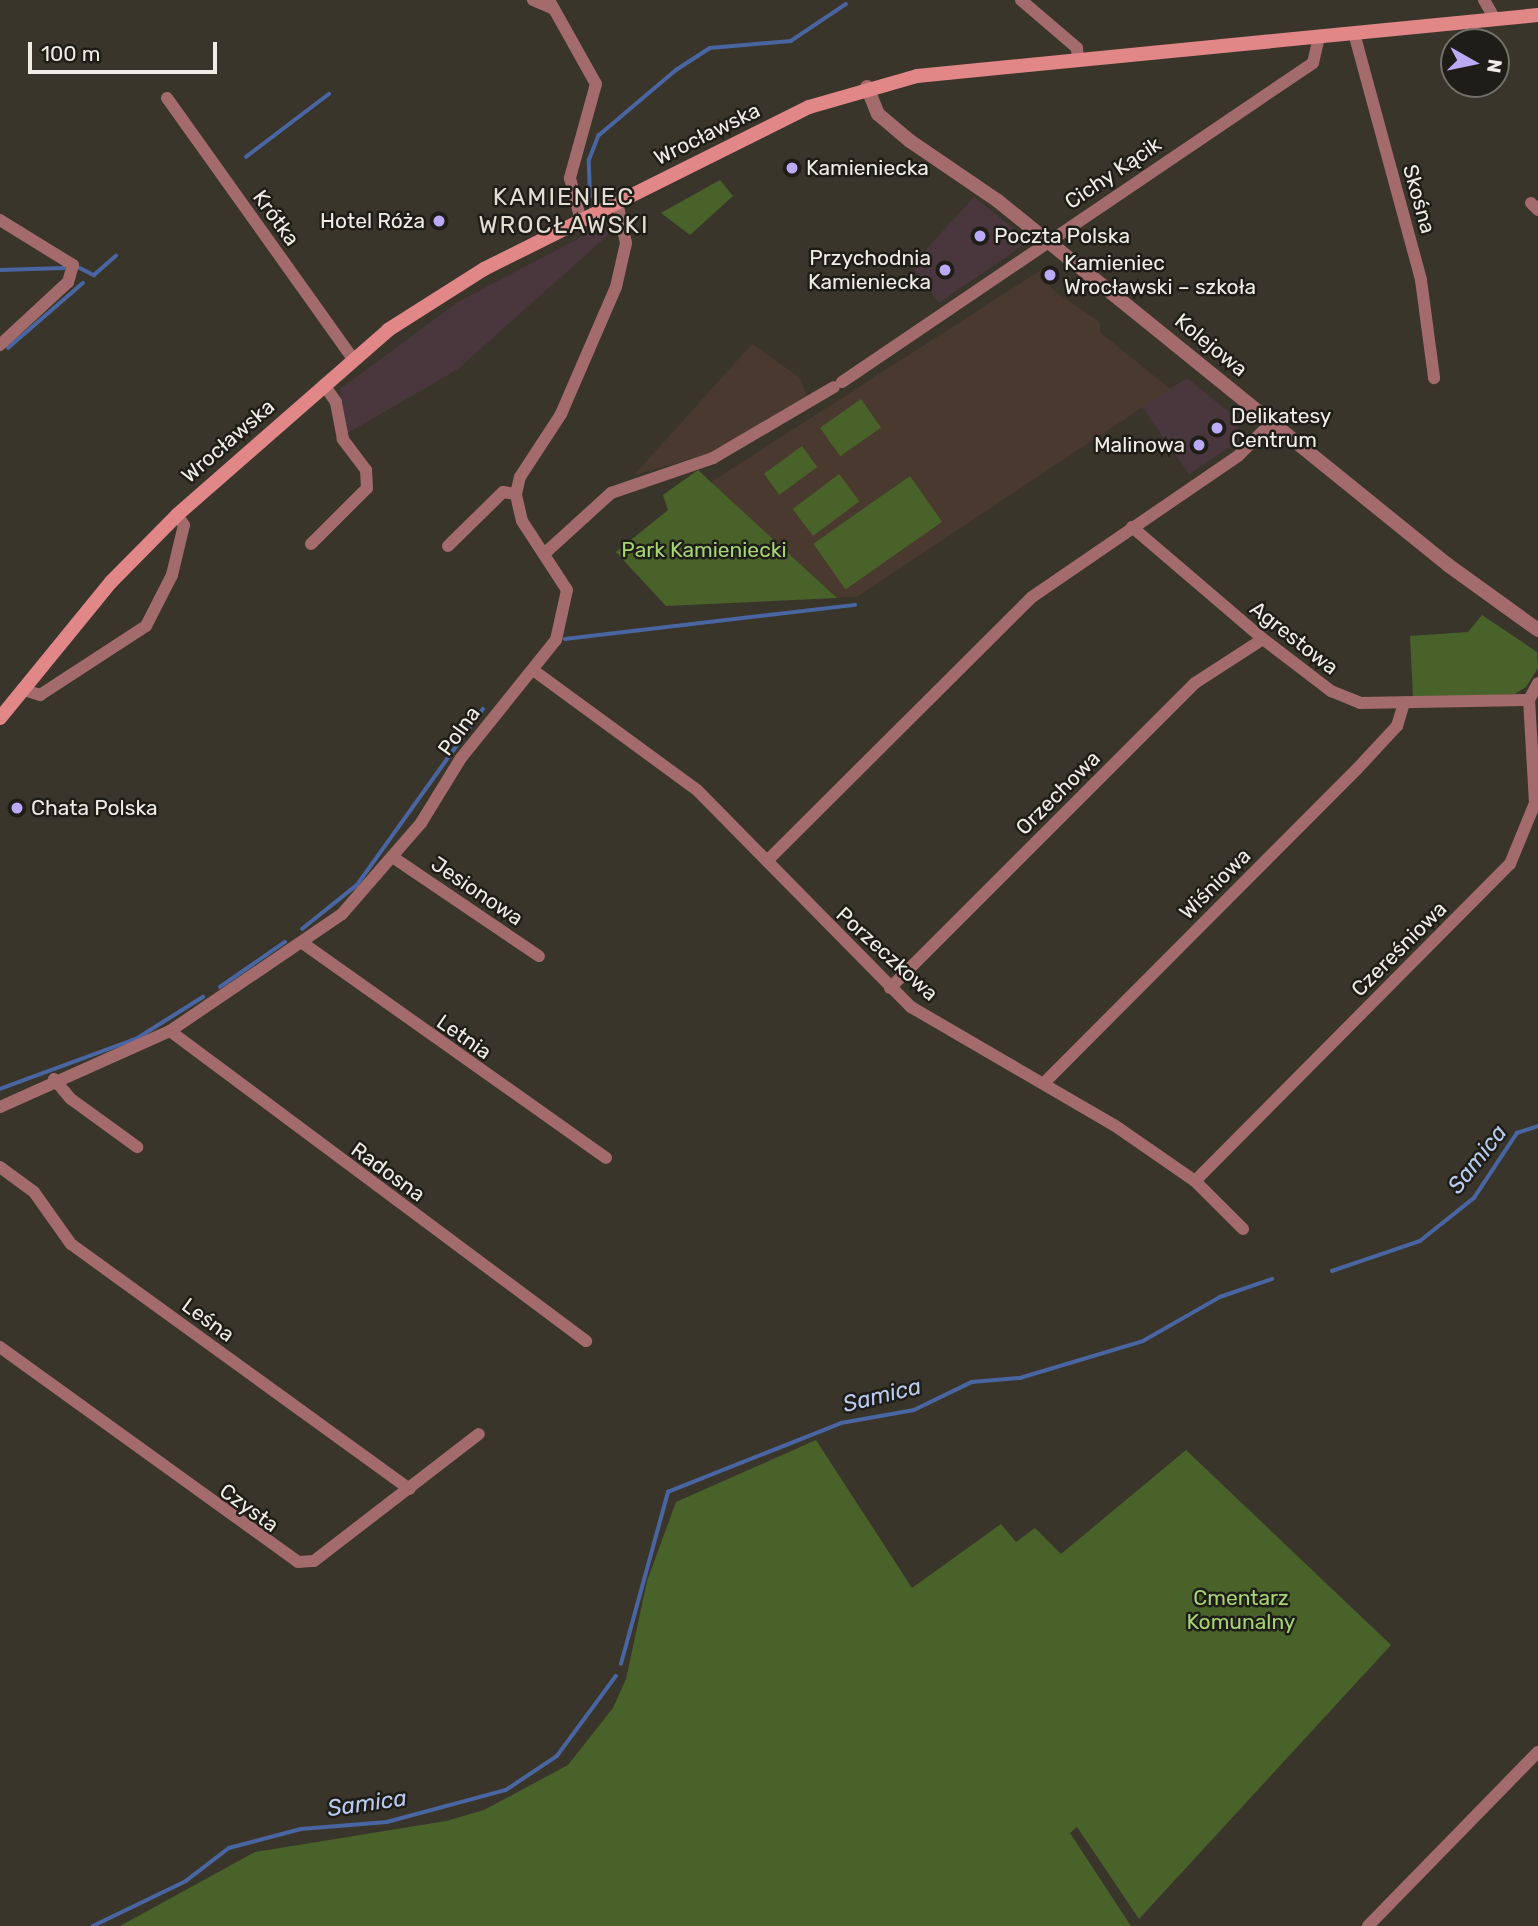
<!DOCTYPE html>
<html>
<head>
<meta charset="utf-8">
<style>
	body { margin:0 }
	#map { position:relative; width:1538px; height:1926px; overflow:hidden; background:#3a352b; font-family:Rubik,sans-serif }
	div>[style] { position:absolute }
	.commercial>* { inset:0; background:#4a373d }
	.education>* { inset:0; background:#4a392e }
	.green>* { inset:0; background:#486229; transform-origin:0 0 }
	.stream>* { height:3.5px; margin:-1.75px; padding:0 1.75px; transform-origin:1.75px; border-radius:1.75px; background:#4965a2 }
	.minor>* { height:12px; margin:-6px; padding:0 6px; transform-origin:6px; border-radius:6px; background:#a36b6b }
	.tertiary>* { height:14px; margin:-7px; padding:0 7px; transform-origin:7px; border-radius:7px; background:#a36b6b }
	.secondary>* { height:14px; margin:-7px; padding:0 7px; transform-origin:7px; border-radius:7px; background:#e18788 }
	.dots>* { width:19px; height:19px; translate:-50% -50%; box-sizing:border-box; border:4px solid #1f1d18; border-radius:50% }
	span { translate:-50% -50%; white-space:nowrap; text-align:center; line-height:1.15; -webkit-text-stroke:5px #1f1d18; paint-order:stroke }
	.street-label { font-size:21px; color:#f0ede7 }
	.poi-label { font-size:21px; color:#f0ede7 }
	.left { translate:0 -50%; text-align:left }
	.right { translate:-100% -50%; text-align:right }
	.park-label { font-size:21px; color:#a7d475 }
	.water-label { font-size:23px; color:#b9cbee; font-style:italic }
	.quarter-label { font-size:24px; color:#e5ded2; letter-spacing:2px }
	.north { position:absolute; left:1440px; top:28px; width:70px; height:70px; box-sizing:border-box; background:#1f1d18; border:2px solid #73706b; border-radius:50%; rotate:99deg; font-size:19px; font-weight:700; line-height:28px; text-align:center; color:#f0ede7 }
	.north::after { content:''; display:block; margin:auto; width:24px; height:32px; background:#bbaaf6; clip-path:polygon(50% 0,100% 100%,50% 72%,0 100%) }
	.scale { position:absolute; left:28px; top:42px; width:189px; height:32px; box-sizing:border-box; border:4px solid #f0ede7; border-top:0; padding-left:9px; font-size:21px; line-height:24px; white-space:nowrap; color:#f0ede7; -webkit-text-stroke:5px #1f1d18; paint-order:stroke }
</style>
</head>
<body>
<div id="map">
	<div class="commercial">
		<div style="clip-path:polygon(974px 197px,1029px 241px,939px 303px,912px 265px)"></div>
		<div style="clip-path:polygon(602px 226px,609px 234px,458px 369px,346px 434px,340px 389px,458px 302px)"></div>
		<div style="clip-path:polygon(1187px 378px,1239px 420px,1236px 443px,1189px 474px,1142px 407px)"></div>
	</div>
	<div class="education">
		<div style="clip-path:polygon(1041px 270px,1053px 290px,1100px 322px,1100px 332px,1170px 389px,857px 597px,837px 598px,711px 482px)"></div>
		<div style="clip-path:polygon(752px 344px,799px 377px,807px 396px,708px 454px,634px 475px)"></div>
	</div>
	<div class="green">
		<div style="clip-path:polygon(720px 180px,733px 196px,690px 235px,661px 213px)"></div>
		<div style="left:861px;top:399px;width:35px;height:50px;rotate:55deg"></div>
		<div style="left:802px;top:446px;width:26px;height:47px;rotate:54deg"></div>
		<div style="clip-path:polygon(698px 470px,711px 482px,837px 598px,666px 606px,616px 552px,668px 510px,663px 495px)"></div>
		<div style="left:839px;top:474px;width:34px;height:58px;rotate:53deg"></div>
		<div style="left:910px;top:476px;width:56px;height:118px;rotate:55deg"></div>
		<div style="clip-path:polygon(1482px 615px,1537px 652px,1538px 668px,1526px 687px,1515px 694px,1413px 698px,1410px 636px,1468px 632px)"></div>
		<div style="clip-path:polygon(816px 1440px,912px 1588px,1001px 1524px,1016px 1542px,1035px 1528px,1061px 1554px,1186px 1450px,1391px 1645px,1139px 1919px,1077px 1827px,1070px 1833px,1131px 1926px,120px 1926px,255px 1852px,446px 1821px,484px 1810px,568px 1765px,613px 1708px,626px 1679px,647px 1581px,676px 1502px)"></div>
	</div>
	<div class="stream">
		<div style="left:246px;top:157px;width:104px;rotate:-37.2deg"></div>
		<div style="left:590px;top:197px;width:37px;rotate:-92deg"></div>
		<div style="left:589px;top:160px;width:26px;rotate:-69deg"></div>
		<div style="left:598px;top:136px;width:102px;rotate:-40.2deg"></div>
		<div style="left:676px;top:70px;width:40px;rotate:-32.9deg"></div>
		<div style="left:710px;top:48px;width:81px;rotate:-4.9deg"></div>
		<div style="left:791px;top:41px;width:66px;rotate:-33.9deg"></div>
		<div style="left:80px;top:268px;width:16px;rotate:27deg"></div>
		<div style="left:94px;top:275px;width:29px;rotate:-41deg"></div>
		<div style="left:0;top:270px;width:64px;rotate:-1.8deg"></div>
		<div style="left:8px;top:348px;width:99px;rotate:-40.9deg"></div>
		<div style="left:565px;top:639px;width:292px;rotate:-6.7deg"></div>
		<div style="left:302px;top:929px;width:70px;rotate:-38.7deg"></div>
		<div style="left:357px;top:885px;width:216px;rotate:-54.4deg"></div>
		<div style="left:220px;top:987px;width:79px;rotate:-34.7deg"></div>
		<div style="left:0;top:1089px;width:145px;rotate:-20.2deg"></div>
		<div style="left:136px;top:1039px;width:79px;rotate:-32.1deg"></div>
		<div style="left:1332px;top:1271px;width:93px;rotate:-18.8deg"></div>
		<div style="left:1420px;top:1241px;width:69px;rotate:-38.5deg"></div>
		<div style="left:1474px;top:1198px;width:78px;rotate:-56.5deg"></div>
		<div style="left:1517px;top:1133px;width:22px;rotate:-18deg"></div>
		<div style="left:621px;top:1664px;width:178px;rotate:-74.7deg"></div>
		<div style="left:668px;top:1492px;width:186px;rotate:-21.7deg"></div>
		<div style="left:841px;top:1423px;width:74px;rotate:-10.1deg"></div>
		<div style="left:914px;top:1410px;width:64px;rotate:-25.8deg"></div>
		<div style="left:972px;top:1382px;width:48px;rotate:-4.8deg"></div>
		<div style="left:1020px;top:1378px;width:128px;rotate:-16.7deg"></div>
		<div style="left:1143px;top:1341px;width:89px;rotate:-29.7deg"></div>
		<div style="left:1220px;top:1297px;width:55px;rotate:-19.1deg"></div>
		<div style="left:93px;top:1926px;width:103px;rotate:-25.8deg"></div>
		<div style="left:186px;top:1881px;width:54px;rotate:-37.5deg"></div>
		<div style="left:229px;top:1848px;width:74px;rotate:-14.8deg"></div>
		<div style="left:301px;top:1829px;width:86px;rotate:-4.7deg"></div>
		<div style="left:387px;top:1822px;width:123px;rotate:-15.1deg"></div>
		<div style="left:506px;top:1790px;width:61px;rotate:-33.7deg"></div>
		<div style="left:557px;top:1756px;width:99px;rotate:-53.6deg"></div>
	</div>
	<div class="minor">
		<div style="left:533px;top:0;width:21px;rotate:23deg"></div>
		<div style="left:549px;top:0;width:96px;rotate:60.8deg"></div>
		<div style="left:596px;top:84px;width:98px;rotate:105.5deg"></div>
		<div style="left:570px;top:178px;width:44px;rotate:75.7deg"></div>
		<div style="left:1021px;top:0;width:74px;rotate:40.6deg"></div>
		<div style="left:1077px;top:48px;width:11px;rotate:85deg"></div>
		<div style="left:1484px;top:0;width:22px;rotate:60deg"></div>
		<div style="left:1354px;top:33px;width:256px;rotate:74.8deg"></div>
		<div style="left:1421px;top:280px;width:99px;rotate:82.4deg"></div>
		<div style="left:167px;top:98px;width:322px;rotate:54.5deg"></div>
		<div style="left:1531px;top:203px;width:10px;rotate:45deg"></div>
		<div style="left:0;top:220px;width:86px;rotate:31.7deg"></div>
		<div style="left:73px;top:265px;width:18px;rotate:106deg"></div>
		<div style="left:68px;top:282px;width:93px;rotate:137.2deg"></div>
		<div style="left:842px;top:382px;width:569px;rotate:-34.11deg"></div>
		<div style="left:1313px;top:63px;width:28px;rotate:-77deg"></div>
		<div style="left:1132px;top:527px;width:172px;rotate:40.5deg"></div>
		<div style="left:1263px;top:639px;width:86px;rotate:37.4deg"></div>
		<div style="left:1331px;top:691px;width:31px;rotate:22deg"></div>
		<div style="left:1360px;top:703px;width:169px;rotate:-1deg"></div>
		<div style="left:1529px;top:700px;width:19px;rotate:-62deg"></div>
		<div style="left:311px;top:544px;width:79px;rotate:-45deg"></div>
		<div style="left:367px;top:488px;width:18px;rotate:-93deg"></div>
		<div style="left:366px;top:470px;width:39px;rotate:-127deg"></div>
		<div style="left:343px;top:439px;width:38px;rotate:-101deg"></div>
		<div style="left:336px;top:402px;width:21px;rotate:-125deg"></div>
		<div style="left:448px;top:546px;width:77px;rotate:-44.5deg"></div>
		<div style="left:503px;top:492px;width:13px;rotate:9deg"></div>
		<div style="left:544px;top:554px;width:91px;rotate:-42.3deg"></div>
		<div style="left:611px;top:493px;width:108px;rotate:-18.9deg"></div>
		<div style="left:713px;top:458px;width:140px;rotate:-30.4deg"></div>
		<div style="left:533px;top:670px;width:203px;rotate:36.2deg"></div>
		<div style="left:697px;top:790px;width:305px;rotate:45.4deg"></div>
		<div style="left:911px;top:1007px;width:235px;rotate:30.2deg"></div>
		<div style="left:1114px;top:1125px;width:98px;rotate:34.7deg"></div>
		<div style="left:1195px;top:1181px;width:68px;rotate:45deg"></div>
		<div style="left:24px;top:690px;width:17px;rotate:17deg"></div>
		<div style="left:40px;top:695px;width:126px;rotate:-33.1deg"></div>
		<div style="left:146px;top:626px;width:57px;rotate:-63deg"></div>
		<div style="left:172px;top:575px;width:51px;rotate:-76.5deg"></div>
		<div style="left:184px;top:525px;width:12px;rotate:-125deg"></div>
		<div style="left:394px;top:858px;width:175px;rotate:34.1deg"></div>
		<div style="left:767px;top:861px;width:374px;rotate:-44.9deg"></div>
		<div style="left:1032px;top:597px;width:251px;rotate:-34.4deg"></div>
		<div style="left:1239px;top:455px;width:47px;rotate:-45deg"></div>
		<div style="left:304px;top:944px;width:370px;rotate:35.3deg"></div>
		<div style="left:890px;top:988px;width:431px;rotate:-45deg"></div>
		<div style="left:1195px;top:683px;width:81px;rotate:-32.9deg"></div>
		<div style="left:170px;top:1031px;width:519px;rotate:36.69deg"></div>
		<div style="left:54px;top:1079px;width:26px;rotate:50deg"></div>
		<div style="left:71px;top:1099px;width:82px;rotate:36deg"></div>
		<div style="left:1044px;top:1083px;width:443px;rotate:-45.1deg"></div>
		<div style="left:1357px;top:769px;width:59px;rotate:-47.1deg"></div>
		<div style="left:1397px;top:726px;width:21px;rotate:-73deg"></div>
		<div style="left:0;top:1107px;width:186px;rotate:-24.1deg"></div>
		<div style="left:170px;top:1031px;width:208px;rotate:-34.2deg"></div>
		<div style="left:342px;top:914px;width:121px;rotate:-49deg"></div>
		<div style="left:421px;top:823px;width:76px;rotate:-58.4deg"></div>
		<div style="left:461px;top:758px;width:151px;rotate:-51.2deg"></div>
		<div style="left:556px;top:640px;width:51px;rotate:-77.6deg"></div>
		<div style="left:567px;top:590px;width:82px;rotate:-123.1deg"></div>
		<div style="left:522px;top:521px;width:28px;rotate:-103deg"></div>
		<div style="left:516px;top:494px;width:17px;rotate:-77deg"></div>
		<div style="left:520px;top:477px;width:75px;rotate:-56.9deg"></div>
		<div style="left:561px;top:414px;width:138px;rotate:-66.6deg"></div>
		<div style="left:616px;top:287px;width:45px;rotate:-77.2deg"></div>
		<div style="left:626px;top:243px;width:42px;rotate:-102.4deg"></div>
		<div style="left:0;top:1167px;width:42px;rotate:36.3deg"></div>
		<div style="left:34px;top:1192px;width:64px;rotate:54.6deg"></div>
		<div style="left:71px;top:1244px;width:418px;rotate:35.9deg"></div>
		<div style="left:1195px;top:1181px;width:447px;rotate:-45.2deg"></div>
		<div style="left:1510px;top:864px;width:66px;rotate:-67.7deg"></div>
		<div style="left:1535px;top:803px;width:103px;rotate:-93.3deg"></div>
		<div style="left:0;top:1347px;width:367px;rotate:35.8deg"></div>
		<div style="left:298px;top:1562px;width:16px;rotate:-4deg"></div>
		<div style="left:314px;top:1561px;width:208px;rotate:-37.6deg"></div>
		<div style="left:1368px;top:1926px;width:243px;rotate:-45.7deg"></div>
	</div>
	<div class="tertiary">
		<div style="left:867px;top:87px;width:29px;rotate:68deg"></div>
		<div style="left:878px;top:114px;width:42px;rotate:40.2deg"></div>
		<div style="left:910px;top:141px;width:107px;rotate:34.3deg"></div>
		<div style="left:998px;top:201px;width:579px;rotate:38.97deg"></div>
		<div style="left:1448px;top:565px;width:111px;rotate:35.8deg"></div>
	</div>
	<div class="secondary">
		<div style="left:0;top:718px;width:176px;rotate:-50.8deg"></div>
		<div style="left:111px;top:582px;width:94px;rotate:-45.4deg"></div>
		<div style="left:177px;top:515px;width:281px;rotate:-41.2deg"></div>
		<div style="left:388px;top:330px;width:114px;rotate:-32.4deg"></div>
		<div style="left:484px;top:269px;width:363px;rotate:-26.5deg"></div>
		<div style="left:809px;top:107px;width:112px;rotate:-16deg"></div>
		<div style="left:917px;top:76px;width:624px;rotate:-5.61deg"></div>
	</div>
	<div class="dots">
		<div style="left:792px;top:168px;background:#bbaaf6"></div>
		<div style="left:439px;top:221px;background:#bbaaf6"></div>
		<div style="left:980px;top:236px;background:#bbaaf6"></div>
		<div style="left:945px;top:270px;background:#bbaaf6"></div>
		<div style="left:1050px;top:275px;background:#bbaaf6"></div>
		<div style="left:1217px;top:428px;background:#bbaaf6"></div>
		<div style="left:1199px;top:445px;background:#bbaaf6"></div>
		<div style="left:17px;top:808px;background:#bbaaf6"></div>
	</div>
	<div class="street-label">
		<span style="left:707px;top:134px;rotate:-26deg">Wrocławska</span>
		<span style="left:1113px;top:173px;rotate:-34deg">Cichy Kącik</span>
		<span style="left:1419px;top:199px;rotate:74deg">Skośna</span>
		<span style="left:276px;top:218px;rotate:54deg">Krótka</span>
		<span style="left:1211px;top:345px;rotate:39deg">Kolejowa</span>
		<span style="left:228px;top:441px;rotate:-41deg">Wrocławska</span>
		<span style="left:1294px;top:638px;rotate:38deg">Agrestowa</span>
		<span style="left:459px;top:731px;rotate:-54deg">Polna</span>
		<span style="left:1058px;top:793px;rotate:-45deg">Orzechowa</span>
		<span style="left:1215px;top:884px;rotate:-45deg">Wiśniowa</span>
		<span style="left:477px;top:891px;rotate:34deg">Jesionowa</span>
		<span style="left:1399px;top:949px;rotate:-45deg">Czereśniowa</span>
		<span style="left:887px;top:954px;rotate:42deg">Porzeczkowa</span>
		<span style="left:464px;top:1037px;rotate:35deg">Letnia</span>
		<span style="left:388px;top:1172px;rotate:36deg">Radosna</span>
		<span style="left:208px;top:1320px;rotate:36deg">Leśna</span>
		<span style="left:249px;top:1508px;rotate:36deg">Czysta</span>
	</div>
	<div class="poi-label">
		<span class="left" style="left:806px;top:168px">Kamieniecka</span>
		<span class="right" style="left:425px;top:221px">Hotel Róża</span>
		<span class="left" style="left:994px;top:236px">Poczta Polska</span>
		<span class="right" style="left:931px;top:270px">Przychodnia<br>Kamieniecka</span>
		<span class="left" style="left:1064px;top:275px">Kamieniec<br>Wrocławski – szkoła</span>
		<span class="left" style="left:1231px;top:428px">Delikatesy<br>Centrum</span>
		<span class="right" style="left:1185px;top:445px">Malinowa</span>
		<span class="left" style="left:31px;top:808px">Chata Polska</span>
	</div>
	<div class="park-label">
		<span style="left:704px;top:550px">Park Kamieniecki</span>
		<span style="left:1241px;top:1610px">Cmentarz<br>Komunalny</span>
	</div>
	<div class="water-label">
		<span style="left:1477px;top:1159px;rotate:-52deg">Samica</span>
		<span style="left:882px;top:1395px;rotate:-14deg">Samica</span>
		<span style="left:367px;top:1803px;rotate:-8deg">Samica</span>
	</div>
	<div class="quarter-label">
		<span style="left:564px;top:212px">KAMIENIEC<br>WROCŁAWSKI</span>
	</div>
	<div class="north">N</div>
	<div class="scale">100 m</div>
</div>
</body>
</html>
